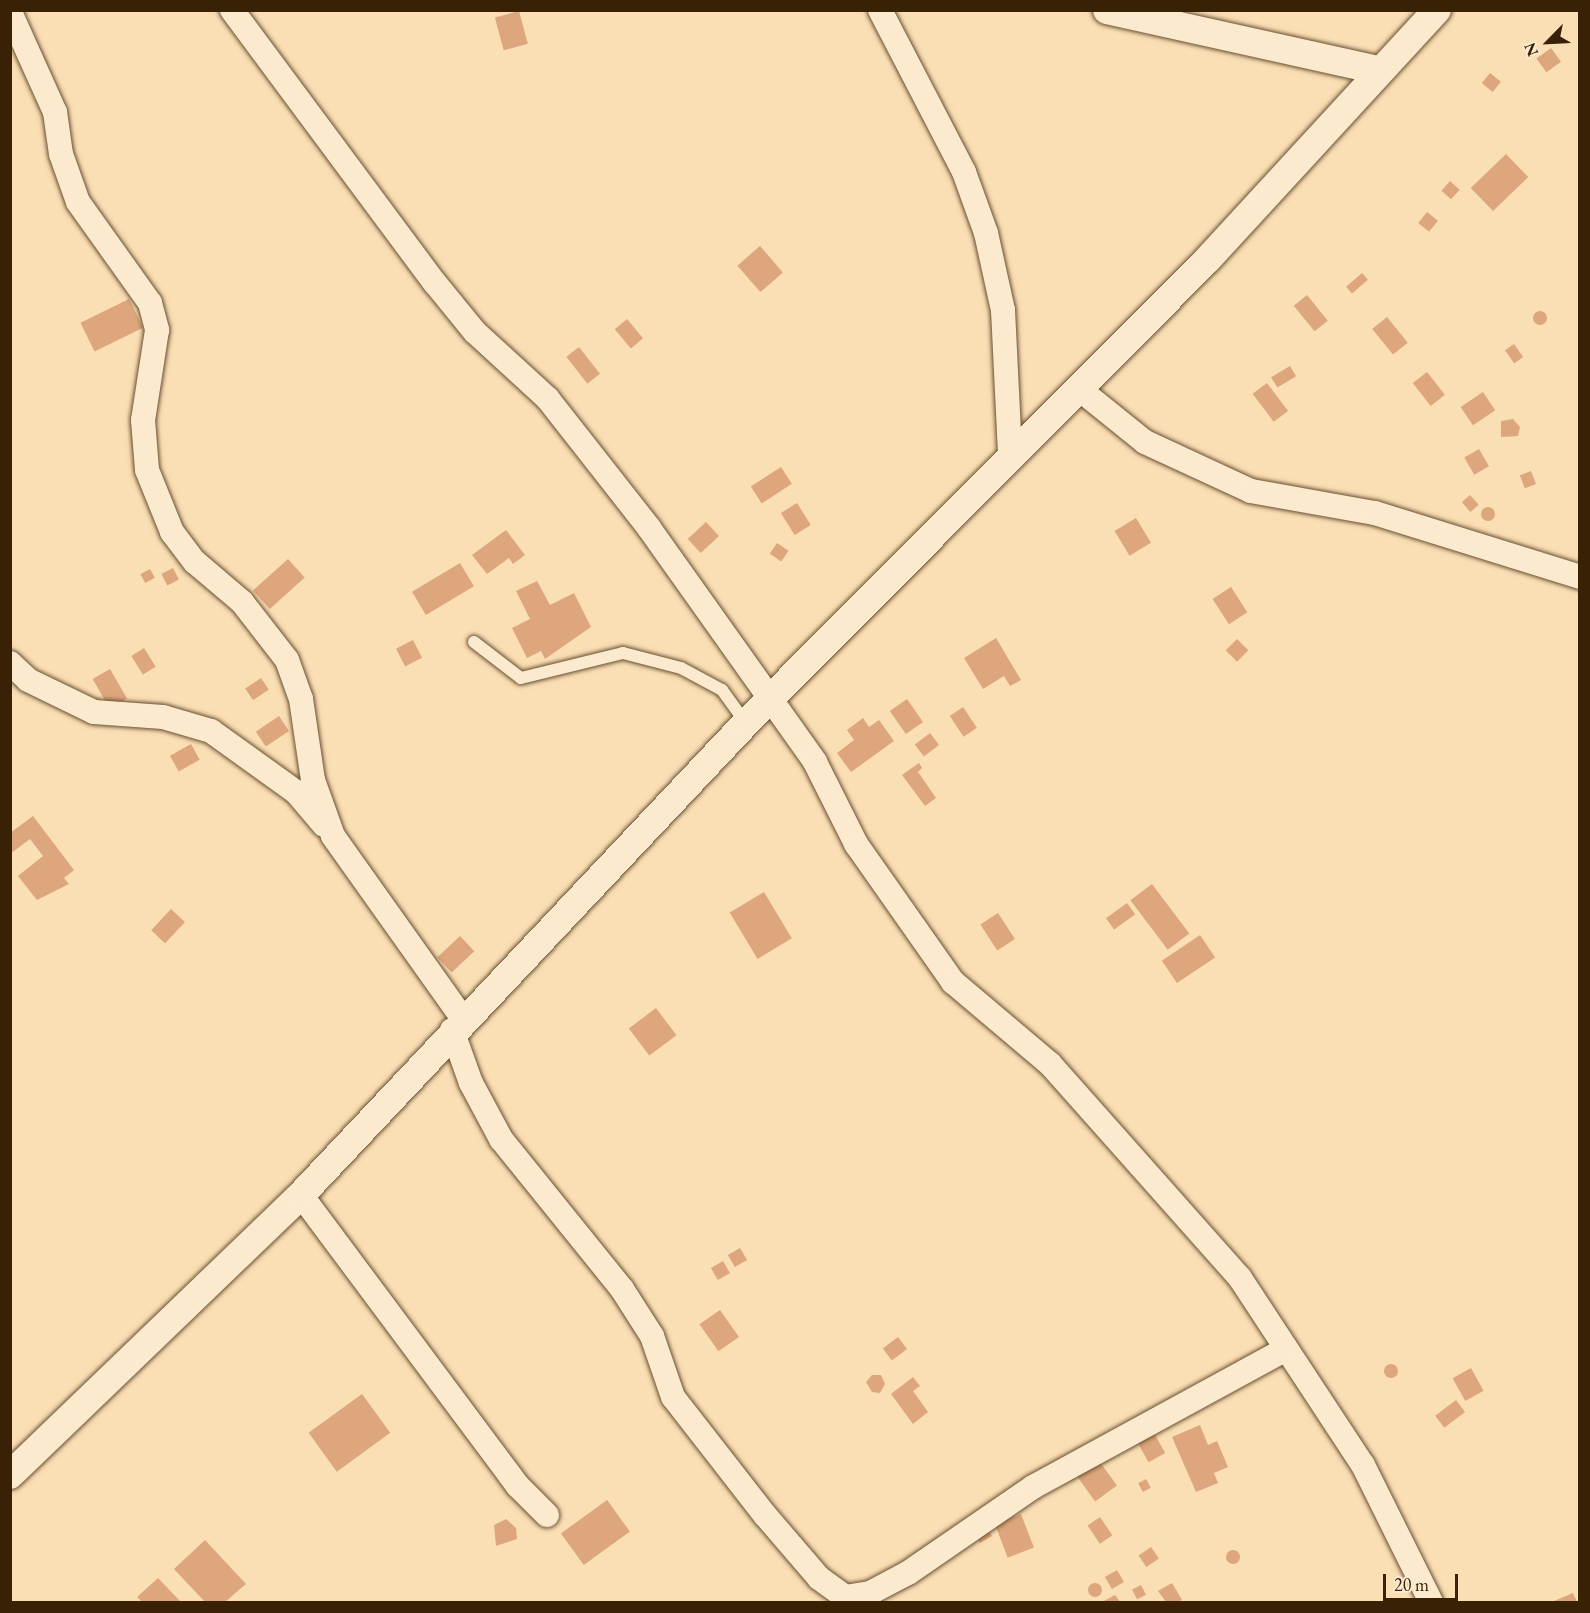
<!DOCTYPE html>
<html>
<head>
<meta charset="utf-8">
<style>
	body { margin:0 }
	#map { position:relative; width:1590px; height:1613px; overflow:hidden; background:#fadeb4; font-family:"EB Garamond",serif }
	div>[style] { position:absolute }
	.building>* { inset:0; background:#dea67c; transform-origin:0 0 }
	.round { border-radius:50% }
	.roads { filter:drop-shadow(0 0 2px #685031) drop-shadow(0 0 2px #685031) }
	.service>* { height:12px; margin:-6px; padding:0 6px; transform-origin:6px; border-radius:6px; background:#fceace }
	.minor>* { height:24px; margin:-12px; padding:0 12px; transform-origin:12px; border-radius:12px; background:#fceace }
	.tertiary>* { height:28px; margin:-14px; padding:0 14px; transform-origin:14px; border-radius:14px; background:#fceace }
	span { translate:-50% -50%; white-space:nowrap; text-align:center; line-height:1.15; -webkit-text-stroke:5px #fceace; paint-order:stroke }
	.frame { position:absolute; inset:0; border:12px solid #382105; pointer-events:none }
	.north { position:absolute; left:1518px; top:12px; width:60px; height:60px; -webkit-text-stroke:4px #fceace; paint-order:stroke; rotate:246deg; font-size:16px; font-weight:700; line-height:24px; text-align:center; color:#382105 }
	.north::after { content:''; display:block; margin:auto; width:21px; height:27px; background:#382105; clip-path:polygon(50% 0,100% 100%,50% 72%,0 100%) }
	.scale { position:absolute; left:1383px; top:1574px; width:75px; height:27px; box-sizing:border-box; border:3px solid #382105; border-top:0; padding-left:8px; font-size:18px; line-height:21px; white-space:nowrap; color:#382105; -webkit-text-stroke:4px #fceace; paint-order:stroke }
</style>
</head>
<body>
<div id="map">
	<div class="building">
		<div style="left:519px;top:11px;width:34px;height:25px;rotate:75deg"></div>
		<div style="left:1551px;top:48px;width:17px;height:18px;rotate:54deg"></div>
		<div style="left:1490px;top:73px;width:14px;height:13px;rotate:39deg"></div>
		<div style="left:1506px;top:154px;width:32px;height:49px;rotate:46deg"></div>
		<div style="left:1450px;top:181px;width:13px;height:13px;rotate:42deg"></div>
		<div style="left:1427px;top:212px;width:14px;height:14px;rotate:39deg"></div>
		<div style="left:760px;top:246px;width:35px;height:30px;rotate:49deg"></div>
		<div style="left:1362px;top:273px;width:9px;height:21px;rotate:49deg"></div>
		<div style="left:1307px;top:295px;width:33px;height:17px;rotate:51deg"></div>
		<div style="left:129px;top:299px;width:32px;height:54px;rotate:64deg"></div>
		<div class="round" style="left:1533px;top:311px;width:14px;height:14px"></div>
		<div style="left:1387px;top:317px;width:33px;height:19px;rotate:51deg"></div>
		<div style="left:627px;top:319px;width:25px;height:16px;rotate:50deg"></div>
		<div style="left:1514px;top:344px;width:16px;height:11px;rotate:55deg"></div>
		<div style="left:579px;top:347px;width:34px;height:16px;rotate:52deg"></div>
		<div style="left:1290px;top:366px;width:12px;height:22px;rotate:59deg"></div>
		<div style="left:1427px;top:372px;width:29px;height:18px;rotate:52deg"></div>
		<div style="left:1267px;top:383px;width:35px;height:18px;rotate:53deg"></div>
		<div style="left:1483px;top:392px;width:22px;height:27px;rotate:56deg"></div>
		<div style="clip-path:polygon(1513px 419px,1520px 427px,1518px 436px,1501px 437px,1501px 421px)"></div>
		<div style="left:1479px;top:449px;width:20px;height:17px;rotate:60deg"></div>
		<div style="left:781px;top:467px;width:20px;height:36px;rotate:57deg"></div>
		<div style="left:1531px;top:471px;width:14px;height:12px;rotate:69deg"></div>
		<div style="left:1470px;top:495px;width:13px;height:11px;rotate:48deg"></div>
		<div style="left:797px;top:503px;width:26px;height:19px;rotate:58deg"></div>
		<div class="round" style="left:1481px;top:507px;width:14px;height:14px"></div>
		<div style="left:1136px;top:518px;width:29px;height:25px;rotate:59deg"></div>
		<div style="left:706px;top:522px;width:19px;height:25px;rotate:47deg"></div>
		<div style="clip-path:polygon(506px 530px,525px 555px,513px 564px,509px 558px,487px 574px,472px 555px)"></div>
		<div style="left:777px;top:543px;width:14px;height:13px;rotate:34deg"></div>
		<div style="left:288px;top:559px;width:25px;height:47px;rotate:48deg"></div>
		<div style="left:460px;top:563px;width:27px;height:56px;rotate:59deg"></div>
		<div style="left:173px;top:568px;width:13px;height:13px;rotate:63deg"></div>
		<div style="left:150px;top:569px;width:10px;height:11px;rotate:61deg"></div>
		<div style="clip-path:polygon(537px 581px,550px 605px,574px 593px,591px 627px,545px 659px,541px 651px,527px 658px,512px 628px,530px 619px,516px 591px)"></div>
		<div style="left:1231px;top:587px;width:30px;height:22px;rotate:57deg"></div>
		<div style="clip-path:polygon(996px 638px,1021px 680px,1010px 686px,1004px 676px,983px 689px,964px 658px)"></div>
		<div style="left:1237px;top:639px;width:16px;height:16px;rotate:45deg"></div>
		<div style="left:413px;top:640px;width:20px;height:19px;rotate:63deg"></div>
		<div style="left:144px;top:648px;width:22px;height:15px;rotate:58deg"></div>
		<div style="left:110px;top:669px;width:34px;height:20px;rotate:60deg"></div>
		<div style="left:261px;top:678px;width:14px;height:19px;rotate:56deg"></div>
		<div style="left:907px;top:699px;width:28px;height:21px;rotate:55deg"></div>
		<div style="left:963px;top:707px;width:25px;height:16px;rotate:56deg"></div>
		<div style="left:279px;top:716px;width:18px;height:28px;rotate:56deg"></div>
		<div style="clip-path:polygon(863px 718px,869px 727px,879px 720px,894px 741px,851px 772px,837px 753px,854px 740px,847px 730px)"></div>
		<div style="left:930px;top:733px;width:15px;height:19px;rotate:53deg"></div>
		<div style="left:191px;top:744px;width:18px;height:24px;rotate:61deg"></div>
		<div style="clip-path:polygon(919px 763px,922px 768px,918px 772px,936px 798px,925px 806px,902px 775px)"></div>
		<div style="clip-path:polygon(33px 816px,74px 870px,64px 878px,69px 884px,37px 900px,18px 876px,43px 856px,30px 839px,10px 854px,10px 833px)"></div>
		<div style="left:1152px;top:884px;width:62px;height:27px;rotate:53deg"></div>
		<div style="left:764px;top:892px;width:54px;height:40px;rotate:59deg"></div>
		<div style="left:1127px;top:903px;width:14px;height:26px;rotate:54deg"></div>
		<div style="left:171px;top:909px;width:19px;height:29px;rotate:43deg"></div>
		<div style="left:998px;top:913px;width:31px;height:21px;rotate:57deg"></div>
		<div style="left:1200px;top:935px;width:27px;height:46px;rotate:56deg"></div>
		<div style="left:460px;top:936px;width:21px;height:31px;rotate:47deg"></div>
		<div style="left:656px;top:1008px;width:34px;height:34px;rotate:53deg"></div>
		<div style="left:740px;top:1248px;width:14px;height:14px;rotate:60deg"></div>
		<div style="left:723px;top:1261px;width:14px;height:14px;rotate:60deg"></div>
		<div style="left:720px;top:1310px;width:33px;height:25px;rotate:55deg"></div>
		<div style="left:898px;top:1337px;width:15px;height:19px;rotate:53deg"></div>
		<div class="round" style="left:1384px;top:1364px;width:14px;height:14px"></div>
		<div style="left:1471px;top:1368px;width:26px;height:21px;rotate:61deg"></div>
		<div style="clip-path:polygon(872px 1375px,881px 1375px,885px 1384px,880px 1393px,872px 1392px,866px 1382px)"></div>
		<div style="clip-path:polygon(913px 1377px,920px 1386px,913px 1391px,928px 1412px,913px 1424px,891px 1394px)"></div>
		<div style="left:362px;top:1394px;width:48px;height:66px;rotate:54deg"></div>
		<div style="left:1456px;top:1400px;width:15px;height:26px;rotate:53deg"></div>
		<div style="clip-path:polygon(1200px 1425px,1208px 1445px,1217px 1441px,1228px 1467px,1214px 1473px,1218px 1483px,1196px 1492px,1172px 1437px)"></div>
		<div style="left:1154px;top:1433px;width:23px;height:19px;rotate:61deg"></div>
		<div style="left:1097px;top:1458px;width:34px;height:27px;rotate:54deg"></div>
		<div style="left:1146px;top:1479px;width:10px;height:9px;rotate:61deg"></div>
		<div style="left:607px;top:1500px;width:39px;height:57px;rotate:54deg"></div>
		<div style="left:1021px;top:1514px;width:36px;height:28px;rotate:69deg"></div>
		<div style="left:1100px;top:1517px;width:22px;height:15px;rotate:56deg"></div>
		<div style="clip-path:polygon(506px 1519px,516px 1528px,517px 1539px,496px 1546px,494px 1525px)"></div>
		<div style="left:985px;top:1524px;width:14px;height:14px;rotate:60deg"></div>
		<div style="clip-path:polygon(205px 1540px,246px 1584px,225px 1602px,205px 1602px,174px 1569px)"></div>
		<div style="left:1151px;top:1547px;width:14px;height:15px;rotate:56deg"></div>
		<div class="round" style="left:1226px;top:1550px;width:14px;height:14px"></div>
		<div style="left:1117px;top:1570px;width:14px;height:14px;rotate:60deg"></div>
		<div style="clip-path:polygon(158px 1578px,181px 1602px,142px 1602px,137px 1597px)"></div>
		<div style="clip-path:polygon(1172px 1583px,1182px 1600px,1178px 1602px,1166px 1602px,1158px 1591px)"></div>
		<div class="round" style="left:1088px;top:1583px;width:14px;height:14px"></div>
		<div style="left:1141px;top:1585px;width:11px;height:10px;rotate:63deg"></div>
		<div style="clip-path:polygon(1573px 1593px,1577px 1602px,1555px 1602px,1554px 1601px)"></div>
		<div style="clip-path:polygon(1115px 1595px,1120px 1602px,1102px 1602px)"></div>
	</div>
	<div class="roads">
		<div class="service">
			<div style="left:474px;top:642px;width:59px;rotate:37.5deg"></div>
			<div style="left:521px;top:678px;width:105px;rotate:-13.8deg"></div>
			<div style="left:623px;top:653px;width:60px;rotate:14.5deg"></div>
			<div style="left:681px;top:668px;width:47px;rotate:28.2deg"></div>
			<div style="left:722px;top:690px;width:41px;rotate:54deg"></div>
		</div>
		<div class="minor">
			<div style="left:232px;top:10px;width:340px;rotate:53.4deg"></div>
			<div style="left:435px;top:283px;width:63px;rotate:50.8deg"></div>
			<div style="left:475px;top:332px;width:99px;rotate:42.5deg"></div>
			<div style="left:548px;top:399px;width:164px;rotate:51.9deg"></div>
			<div style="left:649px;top:528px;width:287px;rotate:54.6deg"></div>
			<div style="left:815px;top:762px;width:92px;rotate:63.4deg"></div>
			<div style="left:856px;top:844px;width:169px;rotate:54.9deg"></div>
			<div style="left:953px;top:982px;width:127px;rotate:40.2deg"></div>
			<div style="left:1050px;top:1064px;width:286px;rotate:48.4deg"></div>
			<div style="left:1240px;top:1278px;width:224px;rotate:56.7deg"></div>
			<div style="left:1363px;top:1465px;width:153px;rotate:63.6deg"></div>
			<div style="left:880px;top:10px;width:182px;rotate:62.6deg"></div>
			<div style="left:964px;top:172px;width:65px;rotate:70.2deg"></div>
			<div style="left:986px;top:233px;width:79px;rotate:77.6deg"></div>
			<div style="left:1003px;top:310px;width:145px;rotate:87.2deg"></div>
			<div style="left:10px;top:12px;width:110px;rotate:65.8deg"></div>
			<div style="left:55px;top:112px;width:42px;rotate:81.9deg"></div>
			<div style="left:61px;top:154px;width:51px;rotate:70.5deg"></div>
			<div style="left:78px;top:202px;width:124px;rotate:54.5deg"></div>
			<div style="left:150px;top:303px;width:28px;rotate:75deg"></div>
			<div style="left:157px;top:330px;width:91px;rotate:98.8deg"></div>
			<div style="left:143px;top:420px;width:50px;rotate:85.4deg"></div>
			<div style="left:147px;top:470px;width:67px;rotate:68deg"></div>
			<div style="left:172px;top:532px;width:38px;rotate:53deg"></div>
			<div style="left:195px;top:562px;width:62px;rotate:40.4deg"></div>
			<div style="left:242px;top:602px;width:73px;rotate:52.2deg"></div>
			<div style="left:287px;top:660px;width:41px;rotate:70.3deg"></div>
			<div style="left:301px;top:699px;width:82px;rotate:81.6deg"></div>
			<div style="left:313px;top:780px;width:59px;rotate:70.3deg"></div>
			<div style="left:333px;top:836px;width:224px;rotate:54.6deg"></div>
			<div style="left:1078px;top:388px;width:86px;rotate:38.9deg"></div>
			<div style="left:1145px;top:442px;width:117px;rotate:24.8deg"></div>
			<div style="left:1251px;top:491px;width:126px;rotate:10.1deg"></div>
			<div style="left:1375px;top:513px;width:215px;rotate:17.3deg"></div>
			<div style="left:10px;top:663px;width:25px;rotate:43deg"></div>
			<div style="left:28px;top:680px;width:73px;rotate:25.9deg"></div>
			<div style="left:94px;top:712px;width:69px;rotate:4.1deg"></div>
			<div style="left:163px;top:717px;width:50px;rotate:16.3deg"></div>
			<div style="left:211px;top:731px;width:105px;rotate:35.7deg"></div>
			<div style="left:296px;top:792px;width:43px;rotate:49.7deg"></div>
			<div style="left:452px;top:1030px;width:56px;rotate:70.3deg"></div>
			<div style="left:471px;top:1083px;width:64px;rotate:61.8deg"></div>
			<div style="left:501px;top:1139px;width:193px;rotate:51.1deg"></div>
			<div style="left:622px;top:1289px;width:56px;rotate:57.4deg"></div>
			<div style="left:652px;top:1336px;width:65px;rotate:71deg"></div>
			<div style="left:673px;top:1397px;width:150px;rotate:52.1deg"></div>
			<div style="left:765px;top:1515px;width:83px;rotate:49.4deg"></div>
			<div style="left:819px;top:1578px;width:32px;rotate:36deg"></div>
			<div style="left:845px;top:1597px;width:25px;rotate:-9deg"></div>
			<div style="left:870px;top:1593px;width:43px;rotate:-27.8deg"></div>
			<div style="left:908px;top:1573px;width:152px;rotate:-34.5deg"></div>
			<div style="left:1033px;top:1487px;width:288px;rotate:-28.6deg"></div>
			<div style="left:301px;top:1195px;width:363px;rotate:53.3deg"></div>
			<div style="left:518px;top:1486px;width:41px;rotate:45deg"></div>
		</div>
		<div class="tertiary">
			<div style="left:1107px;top:10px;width:277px;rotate:12.5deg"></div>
			<div style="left:10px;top:1475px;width:404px;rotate:-43.9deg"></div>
			<div style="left:301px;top:1195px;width:649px;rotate:-46.69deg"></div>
			<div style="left:746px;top:723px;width:655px;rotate:-45.12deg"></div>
			<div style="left:1208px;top:259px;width:338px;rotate:-47.4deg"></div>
		</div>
	</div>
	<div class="frame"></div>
	<div class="north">N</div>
	<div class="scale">20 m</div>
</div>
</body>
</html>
